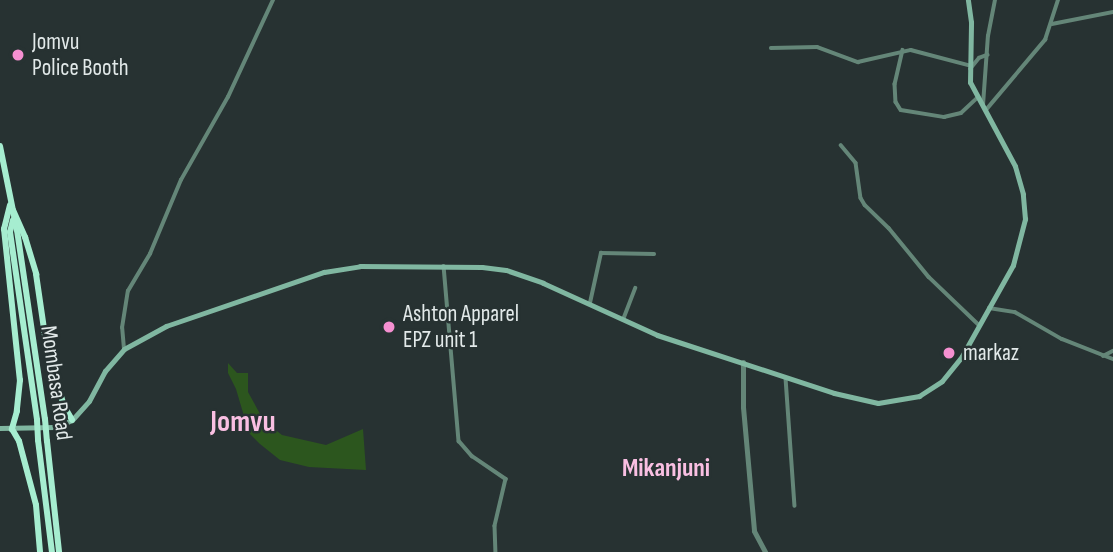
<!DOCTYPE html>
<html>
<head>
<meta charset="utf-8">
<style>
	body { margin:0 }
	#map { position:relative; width:1113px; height:552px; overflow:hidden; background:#273232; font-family:"Sofia Sans Condensed",sans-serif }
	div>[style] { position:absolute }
	.green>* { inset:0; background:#2c561e }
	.minor>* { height:3.5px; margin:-1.75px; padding:0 1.75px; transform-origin:1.75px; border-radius:1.75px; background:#648678 }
	.tertiary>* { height:5px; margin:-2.5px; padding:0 2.5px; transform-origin:2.5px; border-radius:2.5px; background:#648678 }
	.secondary>* { height:5px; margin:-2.5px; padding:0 2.5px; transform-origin:2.5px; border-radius:2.5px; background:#80b7a1 }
	.trunk>* { height:6px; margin:-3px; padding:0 3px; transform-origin:3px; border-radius:3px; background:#a6edd0 }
	.trunk-bridge>* { height:6px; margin:-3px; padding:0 3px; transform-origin:3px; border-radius:3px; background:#a6edd0 }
	.dots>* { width:19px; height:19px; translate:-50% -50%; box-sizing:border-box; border:4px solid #273232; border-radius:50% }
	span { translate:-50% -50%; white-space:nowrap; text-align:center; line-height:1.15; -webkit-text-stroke:5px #273232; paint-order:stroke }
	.poi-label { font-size:23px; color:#e2e9e9 }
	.left { translate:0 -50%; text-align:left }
	.street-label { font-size:23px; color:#e2e9e9 }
	.quarter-label { font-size:26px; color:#f9bfe2; font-weight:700 }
	.district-label { font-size:30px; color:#f9bfe2; font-weight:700 }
</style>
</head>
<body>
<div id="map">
	<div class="green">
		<div style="clip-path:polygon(228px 363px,237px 373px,248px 373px,248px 392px,264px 421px,282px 435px,326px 445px,363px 429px,366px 470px,309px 467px,280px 460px,260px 444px,249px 433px,236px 389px,228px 373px)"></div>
	</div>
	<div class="minor">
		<div style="left:1052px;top:24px;width:62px;rotate:-11.1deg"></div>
		<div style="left:771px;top:48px;width:46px;rotate:-1.2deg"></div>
		<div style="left:817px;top:47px;width:44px;rotate:20.1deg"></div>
		<div style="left:858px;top:62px;width:54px;rotate:-12.8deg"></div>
		<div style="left:911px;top:50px;width:59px;rotate:14.7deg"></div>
		<div style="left:903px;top:50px;width:35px;rotate:103deg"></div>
		<div style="left:895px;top:84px;width:18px;rotate:87deg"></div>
		<div style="left:896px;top:102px;width:9px;rotate:58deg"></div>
		<div style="left:901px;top:110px;width:44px;rotate:9.2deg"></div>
		<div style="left:944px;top:117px;width:17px;rotate:-13deg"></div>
		<div style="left:961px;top:113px;width:22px;rotate:-43deg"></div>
		<div style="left:970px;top:69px;width:14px;rotate:-51deg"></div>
		<div style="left:979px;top:58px;width:9px;rotate:-21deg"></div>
		<div style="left:983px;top:105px;width:69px;rotate:-85.9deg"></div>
		<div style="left:988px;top:36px;width:37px;rotate:-79deg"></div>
		<div style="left:986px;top:110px;width:92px;rotate:-49.9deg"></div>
		<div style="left:1045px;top:40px;width:42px;rotate:-72deg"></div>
		<div style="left:841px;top:145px;width:23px;rotate:50deg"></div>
		<div style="left:856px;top:163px;width:35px;rotate:82deg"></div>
		<div style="left:861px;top:198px;width:8px;rotate:60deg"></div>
		<div style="left:865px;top:205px;width:33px;rotate:44deg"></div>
		<div style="left:889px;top:228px;width:63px;rotate:50.8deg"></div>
		<div style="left:929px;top:277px;width:69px;rotate:43.8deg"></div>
		<div style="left:444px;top:266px;width:176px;rotate:85.1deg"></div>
		<div style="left:459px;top:441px;width:20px;rotate:49deg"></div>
		<div style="left:472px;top:456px;width:41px;rotate:34.1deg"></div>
		<div style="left:506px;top:479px;width:48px;rotate:103.2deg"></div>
		<div style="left:495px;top:526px;width:26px;rotate:88deg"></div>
		<div style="left:590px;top:303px;width:51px;rotate:-77.6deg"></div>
		<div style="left:601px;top:253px;width:53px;rotate:1.1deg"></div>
		<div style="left:989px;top:308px;width:26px;rotate:9deg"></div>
		<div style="left:1015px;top:312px;width:54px;rotate:29.9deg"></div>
		<div style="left:1062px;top:339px;width:55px;rotate:21.4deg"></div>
		<div style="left:623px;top:320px;width:34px;rotate:-69deg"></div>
		<div style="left:124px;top:349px;width:21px;rotate:-95deg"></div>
		<div style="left:122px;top:328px;width:37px;rotate:-81deg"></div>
		<div style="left:128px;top:291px;width:43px;rotate:-59.3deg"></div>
		<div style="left:150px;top:254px;width:80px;rotate:-67.3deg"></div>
		<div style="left:181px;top:180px;width:95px;rotate:-60.5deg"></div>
		<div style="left:228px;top:97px;width:107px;rotate:-65.1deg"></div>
		<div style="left:1103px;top:356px;width:11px;rotate:-27deg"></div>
		<div style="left:786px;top:378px;width:128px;rotate:86deg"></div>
	</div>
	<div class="tertiary">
		<div style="left:743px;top:362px;width:45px;rotate:90deg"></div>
		<div style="left:743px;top:407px;width:124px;rotate:84.9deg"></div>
		<div style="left:754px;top:531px;width:24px;rotate:62deg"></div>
	</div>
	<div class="secondary">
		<div style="left:0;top:428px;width:55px;rotate:-1deg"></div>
		<div style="left:55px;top:427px;width:18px;rotate:-22deg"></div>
		<div style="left:72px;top:420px;width:25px;rotate:-48deg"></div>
		<div style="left:89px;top:401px;width:34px;rotate:-62deg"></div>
		<div style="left:105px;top:371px;width:29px;rotate:-49deg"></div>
		<div style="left:124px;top:349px;width:48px;rotate:-28.7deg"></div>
		<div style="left:166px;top:326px;width:167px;rotate:-18.9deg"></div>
		<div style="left:324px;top:272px;width:36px;rotate:-9deg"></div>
		<div style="left:360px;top:266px;width:122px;rotate:0.5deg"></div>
		<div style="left:482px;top:267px;width:24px;rotate:7deg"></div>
		<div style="left:506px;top:270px;width:39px;rotate:19deg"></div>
		<div style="left:543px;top:283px;width:125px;rotate:24.5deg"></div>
		<div style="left:657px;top:335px;width:186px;rotate:18.1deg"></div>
		<div style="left:834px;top:393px;width:45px;rotate:12.8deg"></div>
		<div style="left:878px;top:403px;width:42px;rotate:-9.7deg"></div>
		<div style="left:919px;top:396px;width:27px;rotate:-33deg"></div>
		<div style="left:942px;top:381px;width:32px;rotate:-51deg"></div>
		<div style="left:962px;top:356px;width:104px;rotate:-60.7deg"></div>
		<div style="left:1013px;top:265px;width:48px;rotate:-75.4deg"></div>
		<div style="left:1025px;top:219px;width:25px;rotate:-95deg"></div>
		<div style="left:1023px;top:194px;width:29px;rotate:-106deg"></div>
		<div style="left:1015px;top:166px;width:95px;rotate:-118.2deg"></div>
		<div style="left:970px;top:82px;width:60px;rotate:-89deg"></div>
		<div style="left:971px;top:22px;width:22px;rotate:-98deg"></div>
	</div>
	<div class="trunk">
		<div style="left:0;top:146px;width:86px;rotate:78.6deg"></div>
		<div style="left:17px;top:230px;width:191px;rotate:81.6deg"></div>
		<div style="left:10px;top:205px;width:25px;rotate:104deg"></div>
		<div style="left:4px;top:229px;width:152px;rotate:84deg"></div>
		<div style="left:20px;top:380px;width:31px;rotate:96deg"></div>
		<div style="left:17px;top:411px;width:19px;rotate:106deg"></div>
		<div style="left:12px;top:429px;width:14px;rotate:60deg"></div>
		<div style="left:19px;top:441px;width:66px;rotate:75.1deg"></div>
		<div style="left:36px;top:505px;width:47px;rotate:85.1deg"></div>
		<div style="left:13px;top:210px;width:30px;rotate:66deg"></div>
		<div style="left:25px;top:237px;width:39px;rotate:73deg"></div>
		<div style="left:36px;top:274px;width:76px;rotate:81.7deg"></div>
		<div style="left:47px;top:349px;width:59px;rotate:73.4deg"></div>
		<div style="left:64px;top:406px;width:16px;rotate:60deg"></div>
		<div style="left:13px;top:220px;width:12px;rotate:104deg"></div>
		<div style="left:10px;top:232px;width:190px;rotate:81.8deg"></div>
		<div style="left:38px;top:440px;width:113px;rotate:82.9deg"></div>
		<div style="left:47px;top:441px;width:112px;rotate:83.8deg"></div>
	</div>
	<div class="trunk-bridge">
		<div style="left:45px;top:419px;width:22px;rotate:85deg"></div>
		<div style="left:37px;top:420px;width:20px;rotate:87deg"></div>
	</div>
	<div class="dots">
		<div style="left:18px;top:55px;background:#f590d1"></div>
		<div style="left:389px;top:327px;background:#f590d1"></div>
		<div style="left:949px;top:353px;background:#f590d1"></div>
	</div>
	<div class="poi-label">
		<span class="left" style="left:32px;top:55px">Jomvu<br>Police Booth</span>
		<span class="left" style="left:403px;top:327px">Ashton Apparel<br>EPZ unit 1</span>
		<span class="left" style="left:963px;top:353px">markaz</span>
	</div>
	<div class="street-label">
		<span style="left:56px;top:383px;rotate:82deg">Mombasa Road</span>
	</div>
	<div class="quarter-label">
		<span style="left:666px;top:469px">Mikanjuni</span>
	</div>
	<div class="district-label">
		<span style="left:243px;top:422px">Jomvu</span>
	</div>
</div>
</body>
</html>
